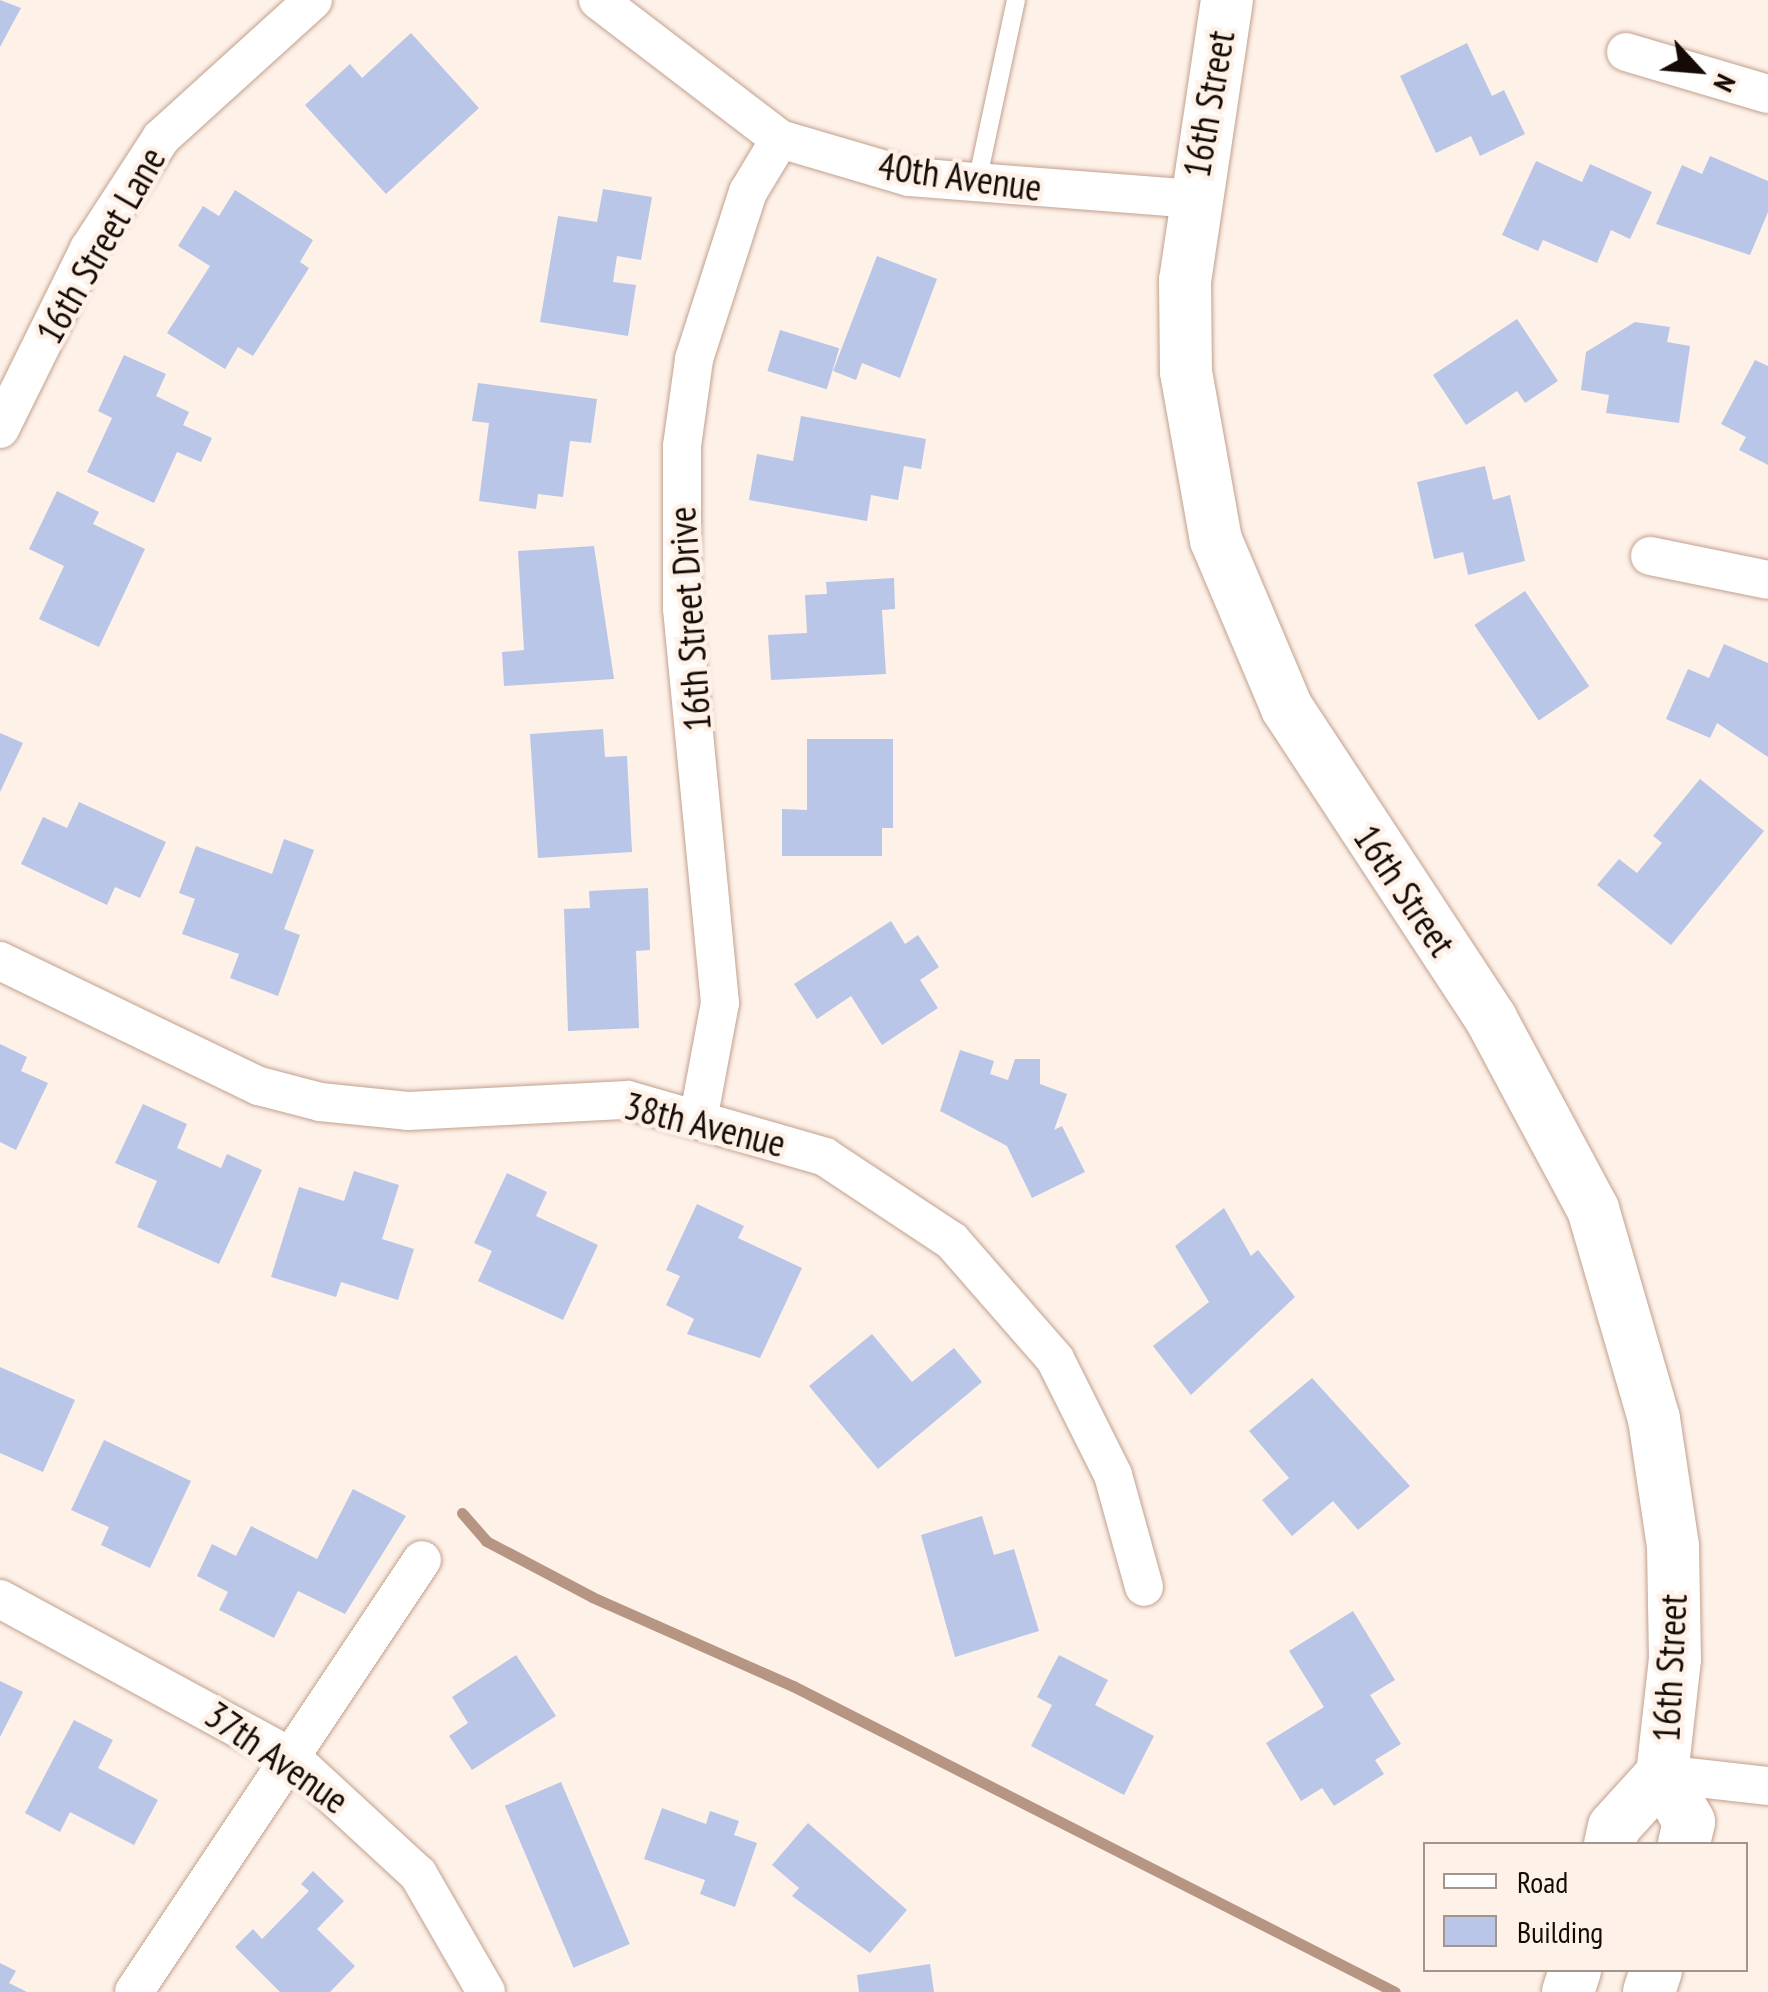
<!DOCTYPE html>
<html>
<head>
<meta charset="utf-8">
<style>
	body { margin:0 }
	#map { position:relative; width:1768px; height:1992px; overflow:hidden; background:#fef1e8; font-family:"PT Sans Narrow",sans-serif }
	div>[style] { position:absolute }
	.stream>* { height:11px; margin:-5.5px; padding:0 5.5px; transform-origin:5.5px; border-radius:5.5px; background:#b69582 }
	.building>* { inset:0; background:#b9c6e7; transform-origin:0 0 }
	.roads { filter:drop-shadow(0 0 2px #c1a18e) drop-shadow(0 0 2px #c1a18e) }
	.service>* { height:18px; margin:-9px; padding:0 9px; transform-origin:9px; border-radius:9px; background:#fff }
	.minor>* { height:38px; margin:-19px; padding:0 19px; transform-origin:19px; border-radius:19px; background:#fff }
	.secondary>* { height:52px; margin:-26px; padding:0 26px; transform-origin:26px; border-radius:26px; background:#fff }
	span { translate:-50% -50%; white-space:nowrap; text-align:center; line-height:1.15; -webkit-text-stroke:9px #fef1e8; paint-order:stroke }
	.street-label { font-size:38px; color:#150a05 }
	.legend { position:absolute; left:1423px; top:1842px; width:325px; height:130px; box-sizing:border-box; background:#fef1e8; border:2px solid #a1958d; margin:0; padding:12px 18px; list-style:none; font-size:30px; color:#150a05 }
	.legend li { display:flex; align-items:center; gap:20px; height:50px }
	.legend b { width:50px; border:2px solid #a1958d }
	.north { position:absolute; left:1648px; top:20px; width:100px; height:100px; -webkit-text-stroke:8px #fef1e8; paint-order:stroke; rotate:116deg; font-size:28px; font-weight:700; line-height:40px; text-align:center; color:#150a05 }
	.north::after { content:''; display:block; margin:auto; width:35px; height:45px; background:#150a05; clip-path:polygon(50% 0,100% 100%,50% 72%,0 100%) }
</style>
</head>
<body>
<div id="map">
	<div class="stream">
		<div style="left:462px;top:1513px;width:37px;rotate:49deg"></div>
		<div style="left:486px;top:1541px;width:120px;rotate:27.8deg"></div>
		<div style="left:592px;top:1597px;width:220px;rotate:23.9deg"></div>
		<div style="left:793px;top:1686px;width:675px;rotate:26.94deg"></div>
	</div>
	<div class="building">
		<div style="clip-path:polygon(0 0,21px 8px,0 47px)"></div>
		<div style="clip-path:polygon(411px 33px,479px 108px,386px 194px,305px 105px,350px 64px,362px 78px)"></div>
		<div style="clip-path:polygon(1467px 43px,1492px 96px,1504px 90px,1525px 134px,1480px 156px,1471px 136px,1436px 153px,1400px 76px)"></div>
		<div style="clip-path:polygon(1710px 156px,1768px 181px,1768px 212px,1750px 255px,1656px 224px,1682px 165px,1702px 174px)"></div>
		<div style="clip-path:polygon(1536px 161px,1582px 182px,1590px 164px,1652px 192px,1630px 239px,1611px 230px,1597px 263px,1543px 240px,1538px 251px,1502px 235px)"></div>
		<div style="clip-path:polygon(603px 189px,652px 197px,641px 260px,617px 256px,613px 282px,636px 285px,628px 336px,540px 322px,558px 216px,597px 222px)"></div>
		<div style="clip-path:polygon(235px 190px,313px 240px,300px 262px,309px 268px,253px 356px,238px 347px,225px 369px,167px 333px,210px 266px,178px 246px,203px 206px,219px 216px)"></div>
		<div style="clip-path:polygon(877px 256px,937px 279px,900px 378px,862px 363px,856px 380px,833px 371px)"></div>
		<div style="clip-path:polygon(1517px 319px,1558px 381px,1525px 403px,1517px 391px,1466px 425px,1433px 375px)"></div>
		<div style="clip-path:polygon(1635px 322px,1670px 327px,1667px 342px,1690px 346px,1679px 423px,1606px 413px,1609px 395px,1581px 390px,1586px 352px)"></div>
		<div style="left:780px;top:330px;width:62px;height:43px;rotate:17deg"></div>
		<div style="clip-path:polygon(124px 355px,166px 374px,156px 396px,189px 412px,183px 425px,212px 438px,201px 462px,177px 452px,154px 503px,87px 472px,112px 418px,98px 411px)"></div>
		<div style="clip-path:polygon(1755px 360px,1768px 366px,1768px 465px,1739px 450px,1746px 437px,1721px 424px)"></div>
		<div style="clip-path:polygon(478px 383px,597px 399px,591px 443px,570px 441px,563px 497px,538px 494px,536px 509px,479px 501px,489px 423px,472px 421px)"></div>
		<div style="clip-path:polygon(801px 416px,926px 439px,921px 469px,904px 466px,898px 500px,871px 495px,867px 521px,749px 500px,757px 454px,793px 461px)"></div>
		<div style="clip-path:polygon(1485px 466px,1493px 500px,1510px 495px,1525px 561px,1468px 575px,1463px 552px,1434px 559px,1417px 482px)"></div>
		<div style="clip-path:polygon(57px 491px,99px 512px,93px 524px,145px 549px,99px 647px,39px 619px,64px 566px,29px 549px)"></div>
		<div style="clip-path:polygon(594px 546px,614px 679px,504px 686px,502px 652px,524px 650px,518px 551px)"></div>
		<div style="clip-path:polygon(894px 578px,895px 609px,882px 610px,886px 674px,771px 680px,768px 635px,807px 633px,805px 595px,827px 594px,826px 582px)"></div>
		<div style="left:1525px;top:591px;width:115px;height:61px;rotate:56deg"></div>
		<div style="clip-path:polygon(1724px 644px,1768px 663px,1768px 757px,1717px 723px,1710px 738px,1666px 719px,1688px 669px,1709px 678px)"></div>
		<div style="clip-path:polygon(603px 729px,605px 757px,627px 756px,632px 852px,538px 858px,530px 734px)"></div>
		<div style="clip-path:polygon(0 733px,23px 743px,0 792px)"></div>
		<div style="clip-path:polygon(807px 739px,893px 739px,893px 828px,882px 828px,882px 856px,782px 856px,782px 809px,807px 810px)"></div>
		<div style="clip-path:polygon(1700px 779px,1764px 831px,1671px 945px,1597px 885px,1619px 859px,1637px 873px,1662px 843px,1653px 836px)"></div>
		<div style="clip-path:polygon(79px 802px,166px 842px,140px 898px,115px 887px,107px 905px,21px 864px,43px 817px,67px 828px)"></div>
		<div style="clip-path:polygon(284px 839px,314px 850px,284px 929px,300px 935px,278px 996px,230px 978px,239px 954px,182px 934px,195px 899px,179px 893px,196px 846px,272px 874px)"></div>
		<div style="clip-path:polygon(648px 888px,650px 950px,636px 951px,639px 1028px,568px 1031px,564px 909px,590px 908px,589px 891px)"></div>
		<div style="clip-path:polygon(891px 921px,905px 944px,918px 935px,939px 967px,920px 980px,938px 1008px,882px 1045px,851px 996px,817px 1019px,794px 984px)"></div>
		<div style="clip-path:polygon(0 1044px,27px 1057px,21px 1071px,48px 1083px,16px 1150px,0 1142px)"></div>
		<div style="clip-path:polygon(960px 1050px,994px 1061px,990px 1074px,1008px 1080px,1015px 1059px,1040px 1059px,1040px 1084px,1067px 1094px,1054px 1130px,1062px 1126px,1085px 1172px,1032px 1198px,1007px 1146px,940px 1111px)"></div>
		<div style="clip-path:polygon(143px 1104px,187px 1124px,177px 1148px,221px 1168px,227px 1154px,262px 1170px,219px 1264px,137px 1227px,157px 1181px,115px 1163px)"></div>
		<div style="clip-path:polygon(354px 1171px,399px 1185px,382px 1239px,414px 1249px,398px 1300px,341px 1282px,336px 1297px,271px 1277px,299px 1187px,344px 1201px)"></div>
		<div style="clip-path:polygon(507px 1173px,547px 1192px,536px 1216px,598px 1245px,563px 1320px,478px 1281px,492px 1251px,474px 1243px)"></div>
		<div style="clip-path:polygon(697px 1204px,744px 1226px,738px 1238px,802px 1268px,760px 1358px,687px 1334px,694px 1319px,666px 1305px,680px 1276px,666px 1270px)"></div>
		<div style="clip-path:polygon(1224px 1208px,1251px 1256px,1258px 1250px,1295px 1297px,1191px 1395px,1153px 1346px,1209px 1302px,1175px 1246px)"></div>
		<div style="clip-path:polygon(872px 1334px,912px 1382px,954px 1348px,982px 1382px,878px 1469px,809px 1386px)"></div>
		<div style="clip-path:polygon(0 1367px,75px 1400px,43px 1472px,0 1453px)"></div>
		<div style="clip-path:polygon(1312px 1378px,1410px 1486px,1358px 1530px,1333px 1501px,1292px 1536px,1262px 1500px,1289px 1478px,1249px 1431px)"></div>
		<div style="clip-path:polygon(104px 1440px,191px 1481px,150px 1568px,101px 1545px,109px 1527px,71px 1510px)"></div>
		<div style="clip-path:polygon(353px 1489px,406px 1516px,345px 1614px,298px 1591px,274px 1638px,219px 1610px,228px 1592px,197px 1576px,212px 1544px,236px 1556px,251px 1526px,317px 1559px)"></div>
		<div style="clip-path:polygon(982px 1516px,994px 1555px,1014px 1549px,1039px 1631px,955px 1657px,921px 1535px)"></div>
		<div style="clip-path:polygon(1353px 1611px,1395px 1680px,1370px 1695px,1401px 1744px,1375px 1760px,1384px 1774px,1334px 1806px,1322px 1788px,1301px 1801px,1266px 1743px,1324px 1707px,1289px 1651px)"></div>
		<div style="clip-path:polygon(516px 1655px,556px 1716px,472px 1770px,449px 1736px,468px 1723px,452px 1697px)"></div>
		<div style="clip-path:polygon(1059px 1655px,1108px 1680px,1095px 1705px,1154px 1736px,1124px 1795px,1031px 1746px,1052px 1705px,1037px 1697px)"></div>
		<div style="clip-path:polygon(0 1681px,23px 1692px,0 1737px)"></div>
		<div style="clip-path:polygon(74px 1720px,113px 1740px,98px 1768px,158px 1800px,134px 1845px,70px 1812px,60px 1832px,25px 1813px)"></div>
		<div style="left:561px;top:1782px;width:176px;height:61px;rotate:67deg"></div>
		<div style="clip-path:polygon(662px 1808px,706px 1824px,710px 1811px,739px 1821px,734px 1835px,757px 1843px,735px 1907px,700px 1894px,705px 1880px,644px 1859px)"></div>
		<div style="clip-path:polygon(808px 1823px,907px 1910px,870px 1953px,792px 1896px,799px 1888px,772px 1865px)"></div>
		<div style="clip-path:polygon(313px 1871px,344px 1901px,317px 1929px,355px 1966px,330px 1992px,280px 1992px,235px 1947px,253px 1929px,262px 1939px,309px 1891px,301px 1884px)"></div>
		<div style="clip-path:polygon(0 1963px,16px 1971px,9px 1983px,27px 1992px,0 1992px)"></div>
		<div style="clip-path:polygon(930px 1964px,934px 1992px,859px 1992px,857px 1975px)"></div>
	</div>
	<div class="roads">
		<div class="service">
			<div style="left:977px;top:182px;width:186px;rotate:-77.9deg"></div>
		</div>
		<div class="minor">
			<div style="left:598px;top:0;width:229px;rotate:37.4deg"></div>
			<div style="left:780px;top:139px;width:134px;rotate:16.4deg"></div>
			<div style="left:909px;top:177px;width:284px;rotate:4.4deg"></div>
			<div style="left:1626px;top:52px;width:148px;rotate:16.5deg"></div>
			<div style="left:0;top:429px;width:201px;rotate:-63.7deg"></div>
			<div style="left:89px;top:249px;width:132px;rotate:-57deg"></div>
			<div style="left:161px;top:138px;width:205px;rotate:-42.2deg"></div>
			<div style="left:1650px;top:556px;width:120px;rotate:11.5deg"></div>
			<div style="left:0;top:961px;width:288px;rotate:25.8deg"></div>
			<div style="left:259px;top:1086px;width:63px;rotate:14.7deg"></div>
			<div style="left:320px;top:1102px;width:88px;rotate:5.8deg"></div>
			<div style="left:408px;top:1111px;width:220px;rotate:-2.9deg"></div>
			<div style="left:628px;top:1100px;width:205px;rotate:16.1deg"></div>
			<div style="left:825px;top:1157px;width:152px;rotate:33.5deg"></div>
			<div style="left:952px;top:1241px;width:157px;rotate:48.9deg"></div>
			<div style="left:1055px;top:1359px;width:130px;rotate:63.4deg"></div>
			<div style="left:1113px;top:1475px;width:116px;rotate:74.5deg"></div>
			<div style="left:699px;top:1115px;width:114px;rotate:-79.4deg"></div>
			<div style="left:720px;top:1003px;width:397px;rotate:-95.5deg"></div>
			<div style="left:682px;top:608px;width:162px;rotate:-90deg"></div>
			<div style="left:682px;top:446px;width:88px;rotate:-82.1deg"></div>
			<div style="left:694px;top:359px;width:176px;rotate:-72.1deg"></div>
			<div style="left:748px;top:192px;width:62px;rotate:-58.9deg"></div>
			<div style="left:0;top:1599px;width:331px;rotate:28.5deg"></div>
			<div style="left:291px;top:1757px;width:173px;rotate:42.7deg"></div>
			<div style="left:418px;top:1874px;width:136px;rotate:60deg"></div>
			<div style="left:1662px;top:1774px;width:107px;rotate:6.5deg"></div>
			<div style="left:134px;top:1992px;width:519px;rotate:-56.31deg"></div>
		</div>
		<div class="secondary">
			<div style="left:1227px;top:0;width:283px;rotate:98.5deg"></div>
			<div style="left:1185px;top:280px;width:92px;rotate:89.4deg"></div>
			<div style="left:1186px;top:372px;width:171px;rotate:79.9deg"></div>
			<div style="left:1216px;top:540px;width:182px;rotate:67.1deg"></div>
			<div style="left:1287px;top:708px;width:372px;rotate:56.7deg"></div>
			<div style="left:1491px;top:1019px;width:216px;rotate:61.8deg"></div>
			<div style="left:1593px;top:1209px;width:219px;rotate:73.8deg"></div>
			<div style="left:1654px;top:1419px;width:128px;rotate:81.5deg"></div>
			<div style="left:1673px;top:1546px;width:113px;rotate:89deg"></div>
			<div style="left:1675px;top:1659px;width:116px;rotate:96.4deg"></div>
			<div style="left:1662px;top:1774px;width:55px;rotate:60.6deg"></div>
			<div style="left:1689px;top:1822px;width:23px;rotate:103deg"></div>
			<div style="left:1610px;top:1844px;width:17px;rotate:-77deg"></div>
			<div style="left:1614px;top:1827px;width:72px;rotate:-47.8deg"></div>
			<div style="left:1568px;top:1992px;width:23px;rotate:-72deg"></div>
			<div style="left:1649px;top:1992px;width:23px;rotate:-72deg"></div>
		</div>
	</div>
	<div class="street-label">
		<span style="left:1208px;top:104px;rotate:-80deg">16th Street</span>
		<span style="left:960px;top:176px;rotate:8deg">40th Avenue</span>
		<span style="left:100px;top:245px;rotate:-60deg">16th Street Lane</span>
		<span style="left:689px;top:619px;rotate:-94deg">16th Street Drive</span>
		<span style="left:1405px;top:890px;rotate:56deg">16th Street</span>
		<span style="left:705px;top:1124px;rotate:14deg">38th Avenue</span>
		<span style="left:1669px;top:1668px;rotate:-87deg">16th Street</span>
		<span style="left:277px;top:1757px;rotate:35deg">37th Avenue</span>
	</div>
	<ul class="legend">
	<li><b style="height:12px;background:#fff"></b>Road</li>
	<li><b style="height:28px;background:#b9c6e7"></b>Building</li>
	</ul>
	<div class="north">N</div>
</div>
</body>
</html>
